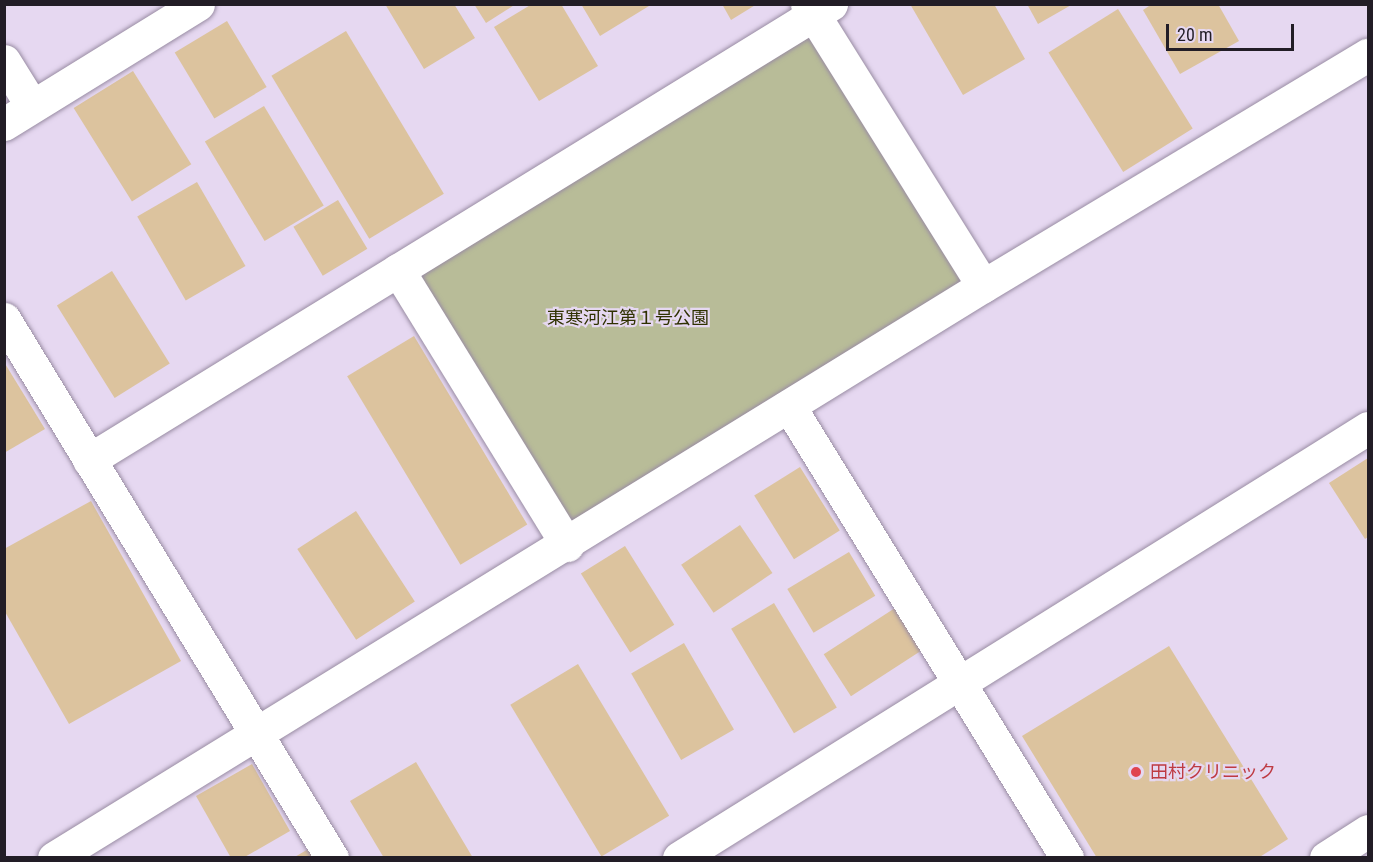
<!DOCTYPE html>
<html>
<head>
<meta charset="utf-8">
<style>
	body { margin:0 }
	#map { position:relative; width:1373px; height:862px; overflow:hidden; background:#e6d8f1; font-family:"Roboto Condensed","Noto Sans JP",sans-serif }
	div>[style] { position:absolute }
	.green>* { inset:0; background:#b8bc98; transform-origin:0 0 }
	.building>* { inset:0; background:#dcc39e; transform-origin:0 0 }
	.roads { filter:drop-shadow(0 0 2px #998ca3) drop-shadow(0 0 2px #998ca3) }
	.minor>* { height:33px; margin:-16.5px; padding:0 16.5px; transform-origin:16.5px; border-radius:16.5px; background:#fff }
	.dots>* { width:16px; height:16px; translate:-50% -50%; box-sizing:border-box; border:3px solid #e6d8f1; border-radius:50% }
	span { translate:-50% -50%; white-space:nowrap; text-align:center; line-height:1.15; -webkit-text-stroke:4.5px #e6d8f1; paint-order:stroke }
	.park-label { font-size:18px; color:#2f3100 }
	.health-label { font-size:18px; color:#be3a42 }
	.left { translate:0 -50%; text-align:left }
	.frame { position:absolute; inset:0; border:6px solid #221d26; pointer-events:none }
	.scale { position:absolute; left:1166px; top:24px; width:128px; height:27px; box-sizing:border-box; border:3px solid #221d26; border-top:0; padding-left:8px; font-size:18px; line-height:21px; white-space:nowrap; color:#221d26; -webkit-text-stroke:4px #e6d8f1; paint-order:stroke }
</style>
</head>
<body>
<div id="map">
	<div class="green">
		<div style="left:814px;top:15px;width:319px;height:488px;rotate:58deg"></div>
	</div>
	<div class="building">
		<div style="clip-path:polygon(385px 4px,454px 4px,475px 38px,424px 69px)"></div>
		<div style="clip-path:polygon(474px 4px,516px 4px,486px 23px)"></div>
		<div style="clip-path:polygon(532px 4px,561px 4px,598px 66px,539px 101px,494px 27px)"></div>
		<div style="clip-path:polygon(581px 4px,648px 4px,649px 6px,600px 36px)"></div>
		<div style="clip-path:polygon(722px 4px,757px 4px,731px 20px)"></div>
		<div style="clip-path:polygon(910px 4px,994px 4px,1025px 59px,963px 95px)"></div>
		<div style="clip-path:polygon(1027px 4px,1073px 4px,1038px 24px)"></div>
		<div style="clip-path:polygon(1152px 4px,1218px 4px,1239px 41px,1180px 74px,1143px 10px)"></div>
		<div style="left:1118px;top:9px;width:141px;height:82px;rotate:58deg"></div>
		<div style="left:227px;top:21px;width:77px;height:61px;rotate:59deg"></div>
		<div style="left:346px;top:31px;width:190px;height:87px;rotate:59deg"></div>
		<div style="left:133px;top:71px;width:110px;height:70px;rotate:58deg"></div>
		<div style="left:264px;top:106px;width:116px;height:69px;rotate:59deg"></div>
		<div style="left:197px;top:182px;width:97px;height:69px;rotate:60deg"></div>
		<div style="left:338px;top:200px;width:57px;height:52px;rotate:59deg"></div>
		<div style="left:112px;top:271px;width:109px;height:65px;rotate:58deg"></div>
		<div style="left:414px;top:336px;width:220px;height:78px;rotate:59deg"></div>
		<div style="clip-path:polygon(4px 362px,45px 429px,4px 453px)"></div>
		<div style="clip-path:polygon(1368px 458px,1368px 537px,1365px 539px,1329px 483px)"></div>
		<div style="left:800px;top:467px;width:75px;height:54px;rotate:58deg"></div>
		<div style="clip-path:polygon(91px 501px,181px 661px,69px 724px,4px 610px,4px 549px)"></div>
		<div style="left:356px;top:511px;width:108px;height:70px;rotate:57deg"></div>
		<div style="left:740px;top:525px;width:58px;height:71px;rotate:56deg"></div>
		<div style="left:625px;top:546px;width:93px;height:52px;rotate:58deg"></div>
		<div style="left:849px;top:552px;width:51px;height:72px;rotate:59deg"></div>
		<div style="left:774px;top:603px;width:122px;height:50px;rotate:59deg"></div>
		<div style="left:895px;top:608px;width:50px;height:85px;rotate:57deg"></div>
		<div style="left:684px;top:643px;width:100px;height:61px;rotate:60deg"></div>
		<div style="clip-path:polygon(1169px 646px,1288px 839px,1258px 858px,1097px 858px,1022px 736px)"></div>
		<div style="left:578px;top:664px;width:177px;height:79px;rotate:59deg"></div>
		<div style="clip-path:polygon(416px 762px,473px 858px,384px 858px,350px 801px)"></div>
		<div style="clip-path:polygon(252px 764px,290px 831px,243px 858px,231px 858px,196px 796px)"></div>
		<div style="clip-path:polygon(310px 848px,315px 858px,293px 858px)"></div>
	</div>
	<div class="roads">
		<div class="minor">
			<div style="left:807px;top:4px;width:332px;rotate:58deg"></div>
			<div style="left:4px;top:61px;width:53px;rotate:58.1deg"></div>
			<div style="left:4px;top:124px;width:228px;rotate:-31.7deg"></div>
			<div style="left:398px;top:270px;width:323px;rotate:58.4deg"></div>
			<div style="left:4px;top:319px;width:631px;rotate:58.68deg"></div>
			<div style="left:789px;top:406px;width:531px;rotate:58.41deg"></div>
			<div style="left:89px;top:460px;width:871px;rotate:-31.57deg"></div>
			<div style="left:54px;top:858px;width:1091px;rotate:-31.62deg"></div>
			<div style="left:983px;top:286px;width:449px;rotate:-31deg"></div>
			<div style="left:679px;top:858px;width:812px;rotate:-31.97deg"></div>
			<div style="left:1326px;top:858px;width:50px;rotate:-32.7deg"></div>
		</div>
	</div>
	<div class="dots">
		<div style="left:1136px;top:772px;background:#e0444e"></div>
	</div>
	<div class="park-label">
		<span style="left:628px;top:318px">東寒河江第１号公園</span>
	</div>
	<div class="health-label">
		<span class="left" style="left:1150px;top:772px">田村クリニック</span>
	</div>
	<div class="frame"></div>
	<div class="scale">20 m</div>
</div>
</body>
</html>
